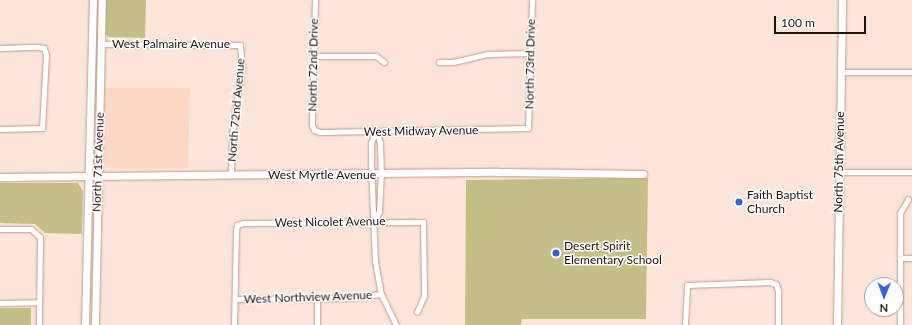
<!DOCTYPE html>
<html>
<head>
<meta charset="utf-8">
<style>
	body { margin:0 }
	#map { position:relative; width:912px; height:325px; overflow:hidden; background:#fde5da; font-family:Lato,sans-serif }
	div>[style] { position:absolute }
	.built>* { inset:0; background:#fdd8c7 }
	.green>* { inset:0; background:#c4bf87; transform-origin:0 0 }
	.roads { filter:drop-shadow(0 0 1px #c09c8b) drop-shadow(0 0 1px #c09c8b) }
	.street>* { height:5px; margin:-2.5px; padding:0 2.5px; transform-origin:2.5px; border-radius:2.5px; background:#fff }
	.secondary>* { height:7px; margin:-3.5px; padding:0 3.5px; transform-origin:3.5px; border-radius:3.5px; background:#fff }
	.dots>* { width:11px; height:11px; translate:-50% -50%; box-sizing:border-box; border:2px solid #fff; border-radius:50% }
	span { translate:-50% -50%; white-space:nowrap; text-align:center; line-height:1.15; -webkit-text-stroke:3px #fff; paint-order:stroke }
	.street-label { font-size:12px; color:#20130d }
	.poi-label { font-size:12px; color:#20130d }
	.left { translate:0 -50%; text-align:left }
	.north { position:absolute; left:864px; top:277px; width:40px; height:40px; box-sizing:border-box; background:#fff; border:1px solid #a6a19e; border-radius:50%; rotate:181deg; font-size:11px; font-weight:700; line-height:16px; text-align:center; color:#20130d }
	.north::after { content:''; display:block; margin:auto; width:14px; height:18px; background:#3462d2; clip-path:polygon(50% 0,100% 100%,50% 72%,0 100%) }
	.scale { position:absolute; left:774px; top:16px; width:92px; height:18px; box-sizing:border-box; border:2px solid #20130d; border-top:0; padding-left:5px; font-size:12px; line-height:14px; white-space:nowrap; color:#20130d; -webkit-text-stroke:3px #fff; paint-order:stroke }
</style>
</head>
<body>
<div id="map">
	<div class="built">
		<div style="clip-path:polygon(103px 88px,190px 88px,188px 168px,114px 169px,105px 167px)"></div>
	</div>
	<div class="green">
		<div style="clip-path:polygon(106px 0,146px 0,145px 38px,108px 37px,105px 33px)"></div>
		<div style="clip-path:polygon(648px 178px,646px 319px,522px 319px,521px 325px,465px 325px,466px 180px)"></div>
		<div style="clip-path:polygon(0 183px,78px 183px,83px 191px,82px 234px,45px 233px,35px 224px,0 223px)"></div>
		<div style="left:0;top:308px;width:31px;height:17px"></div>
	</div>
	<div class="roads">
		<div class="street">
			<div style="left:315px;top:0;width:125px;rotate:91.4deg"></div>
			<div style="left:312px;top:125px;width:5px;rotate:68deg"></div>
			<div style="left:314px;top:130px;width:6px;rotate:18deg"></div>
			<div style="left:320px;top:132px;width:208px;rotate:-1.1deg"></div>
			<div style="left:528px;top:128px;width:128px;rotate:-88.2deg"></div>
			<div style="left:102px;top:44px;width:138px;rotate:0.4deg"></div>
			<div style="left:240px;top:45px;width:21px;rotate:85deg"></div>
			<div style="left:242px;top:66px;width:69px;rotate:98.4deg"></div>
			<div style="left:232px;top:134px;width:41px;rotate:91.4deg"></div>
			<div style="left:0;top:48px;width:38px;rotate:-2deg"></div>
			<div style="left:38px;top:47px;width:6px;rotate:9deg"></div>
			<div style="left:44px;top:48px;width:7px;rotate:74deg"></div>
			<div style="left:46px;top:55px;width:73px;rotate:93.1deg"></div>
			<div style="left:42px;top:128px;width:42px;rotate:178.6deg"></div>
			<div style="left:314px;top:56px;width:62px"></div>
			<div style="left:376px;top:56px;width:10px;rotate:37deg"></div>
			<div style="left:439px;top:62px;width:14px"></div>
			<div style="left:453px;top:62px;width:37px;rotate:-13deg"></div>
			<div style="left:489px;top:54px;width:42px;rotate:-1.4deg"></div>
			<div style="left:840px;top:72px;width:72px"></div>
			<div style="left:376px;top:131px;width:13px;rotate:113deg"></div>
			<div style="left:371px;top:143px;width:20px;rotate:90deg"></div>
			<div style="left:371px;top:163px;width:98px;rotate:87.7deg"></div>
			<div style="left:375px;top:261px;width:34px;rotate:80deg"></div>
			<div style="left:381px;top:294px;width:34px;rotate:64deg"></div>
			<div style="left:838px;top:172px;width:74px"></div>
			<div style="left:375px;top:221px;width:11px;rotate:-68deg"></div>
			<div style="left:379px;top:211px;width:37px;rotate:-87deg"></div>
			<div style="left:381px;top:174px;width:31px;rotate:-92deg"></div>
			<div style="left:380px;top:143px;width:13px;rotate:-108deg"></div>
			<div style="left:0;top:229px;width:31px"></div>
			<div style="left:31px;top:229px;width:12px;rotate:42deg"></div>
			<div style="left:40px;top:237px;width:88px;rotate:90.7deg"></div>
			<div style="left:900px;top:258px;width:12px"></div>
			<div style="left:235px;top:299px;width:114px;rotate:-0.5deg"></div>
			<div style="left:349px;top:298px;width:32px;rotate:-7deg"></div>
			<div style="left:0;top:303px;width:39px;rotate:-1deg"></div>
			<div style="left:234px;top:325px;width:94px;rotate:-88.8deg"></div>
			<div style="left:236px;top:231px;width:6px;rotate:-81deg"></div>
			<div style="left:237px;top:225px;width:6px;rotate:-18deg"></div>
			<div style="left:243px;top:223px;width:180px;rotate:-0.3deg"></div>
			<div style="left:423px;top:222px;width:74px;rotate:89.2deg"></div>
			<div style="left:424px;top:296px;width:17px;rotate:114deg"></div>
			<div style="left:317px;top:325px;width:27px;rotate:-90deg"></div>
			<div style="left:685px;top:325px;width:40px;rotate:-87.1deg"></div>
			<div style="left:687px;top:285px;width:83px;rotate:-2.1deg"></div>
			<div style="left:770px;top:282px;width:6px;rotate:18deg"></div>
			<div style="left:776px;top:284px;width:7px;rotate:74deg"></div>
			<div style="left:778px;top:291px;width:34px;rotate:90deg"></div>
			<div style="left:900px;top:325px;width:112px;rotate:-90deg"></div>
			<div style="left:900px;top:213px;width:16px;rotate:-60deg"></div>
		</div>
		<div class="secondary">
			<div style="left:0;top:177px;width:497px;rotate:-0.6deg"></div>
			<div style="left:497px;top:172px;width:146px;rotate:0.8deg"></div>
			<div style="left:85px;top:325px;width:325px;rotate:-88.6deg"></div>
			<div style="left:95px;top:325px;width:325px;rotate:-88.8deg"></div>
			<div style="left:837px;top:325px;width:325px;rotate:-89.1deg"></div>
		</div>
	</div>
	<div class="dots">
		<div style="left:739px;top:202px;background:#3462d2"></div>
		<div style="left:556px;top:253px;background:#3462d2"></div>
	</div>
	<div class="street-label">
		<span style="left:171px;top:44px">West Palmaire Avenue</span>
		<span style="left:530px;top:64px;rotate:-89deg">North 73rd Drive</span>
		<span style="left:313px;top:65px;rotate:-89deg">North 72nd Drive</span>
		<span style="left:236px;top:110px;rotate:-85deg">North 72nd Avenue</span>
		<span style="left:421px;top:131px;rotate:-1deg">West Midway Avenue</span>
		<span style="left:98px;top:162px;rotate:-88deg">North 71st Avenue</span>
		<span style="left:839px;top:162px;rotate:-89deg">North 75th Avenue</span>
		<span style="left:322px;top:175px">West Myrtle Avenue</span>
		<span style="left:330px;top:222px;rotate:-1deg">West Nicolet Avenue</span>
		<span style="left:308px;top:297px;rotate:-2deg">West Northview Avenue</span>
	</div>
	<div class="poi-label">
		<span class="left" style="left:747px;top:202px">Faith Baptist<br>Church</span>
		<span class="left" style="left:564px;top:253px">Desert Spirit<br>Elementary School</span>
	</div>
	<div class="north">N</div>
	<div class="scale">100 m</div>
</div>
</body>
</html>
